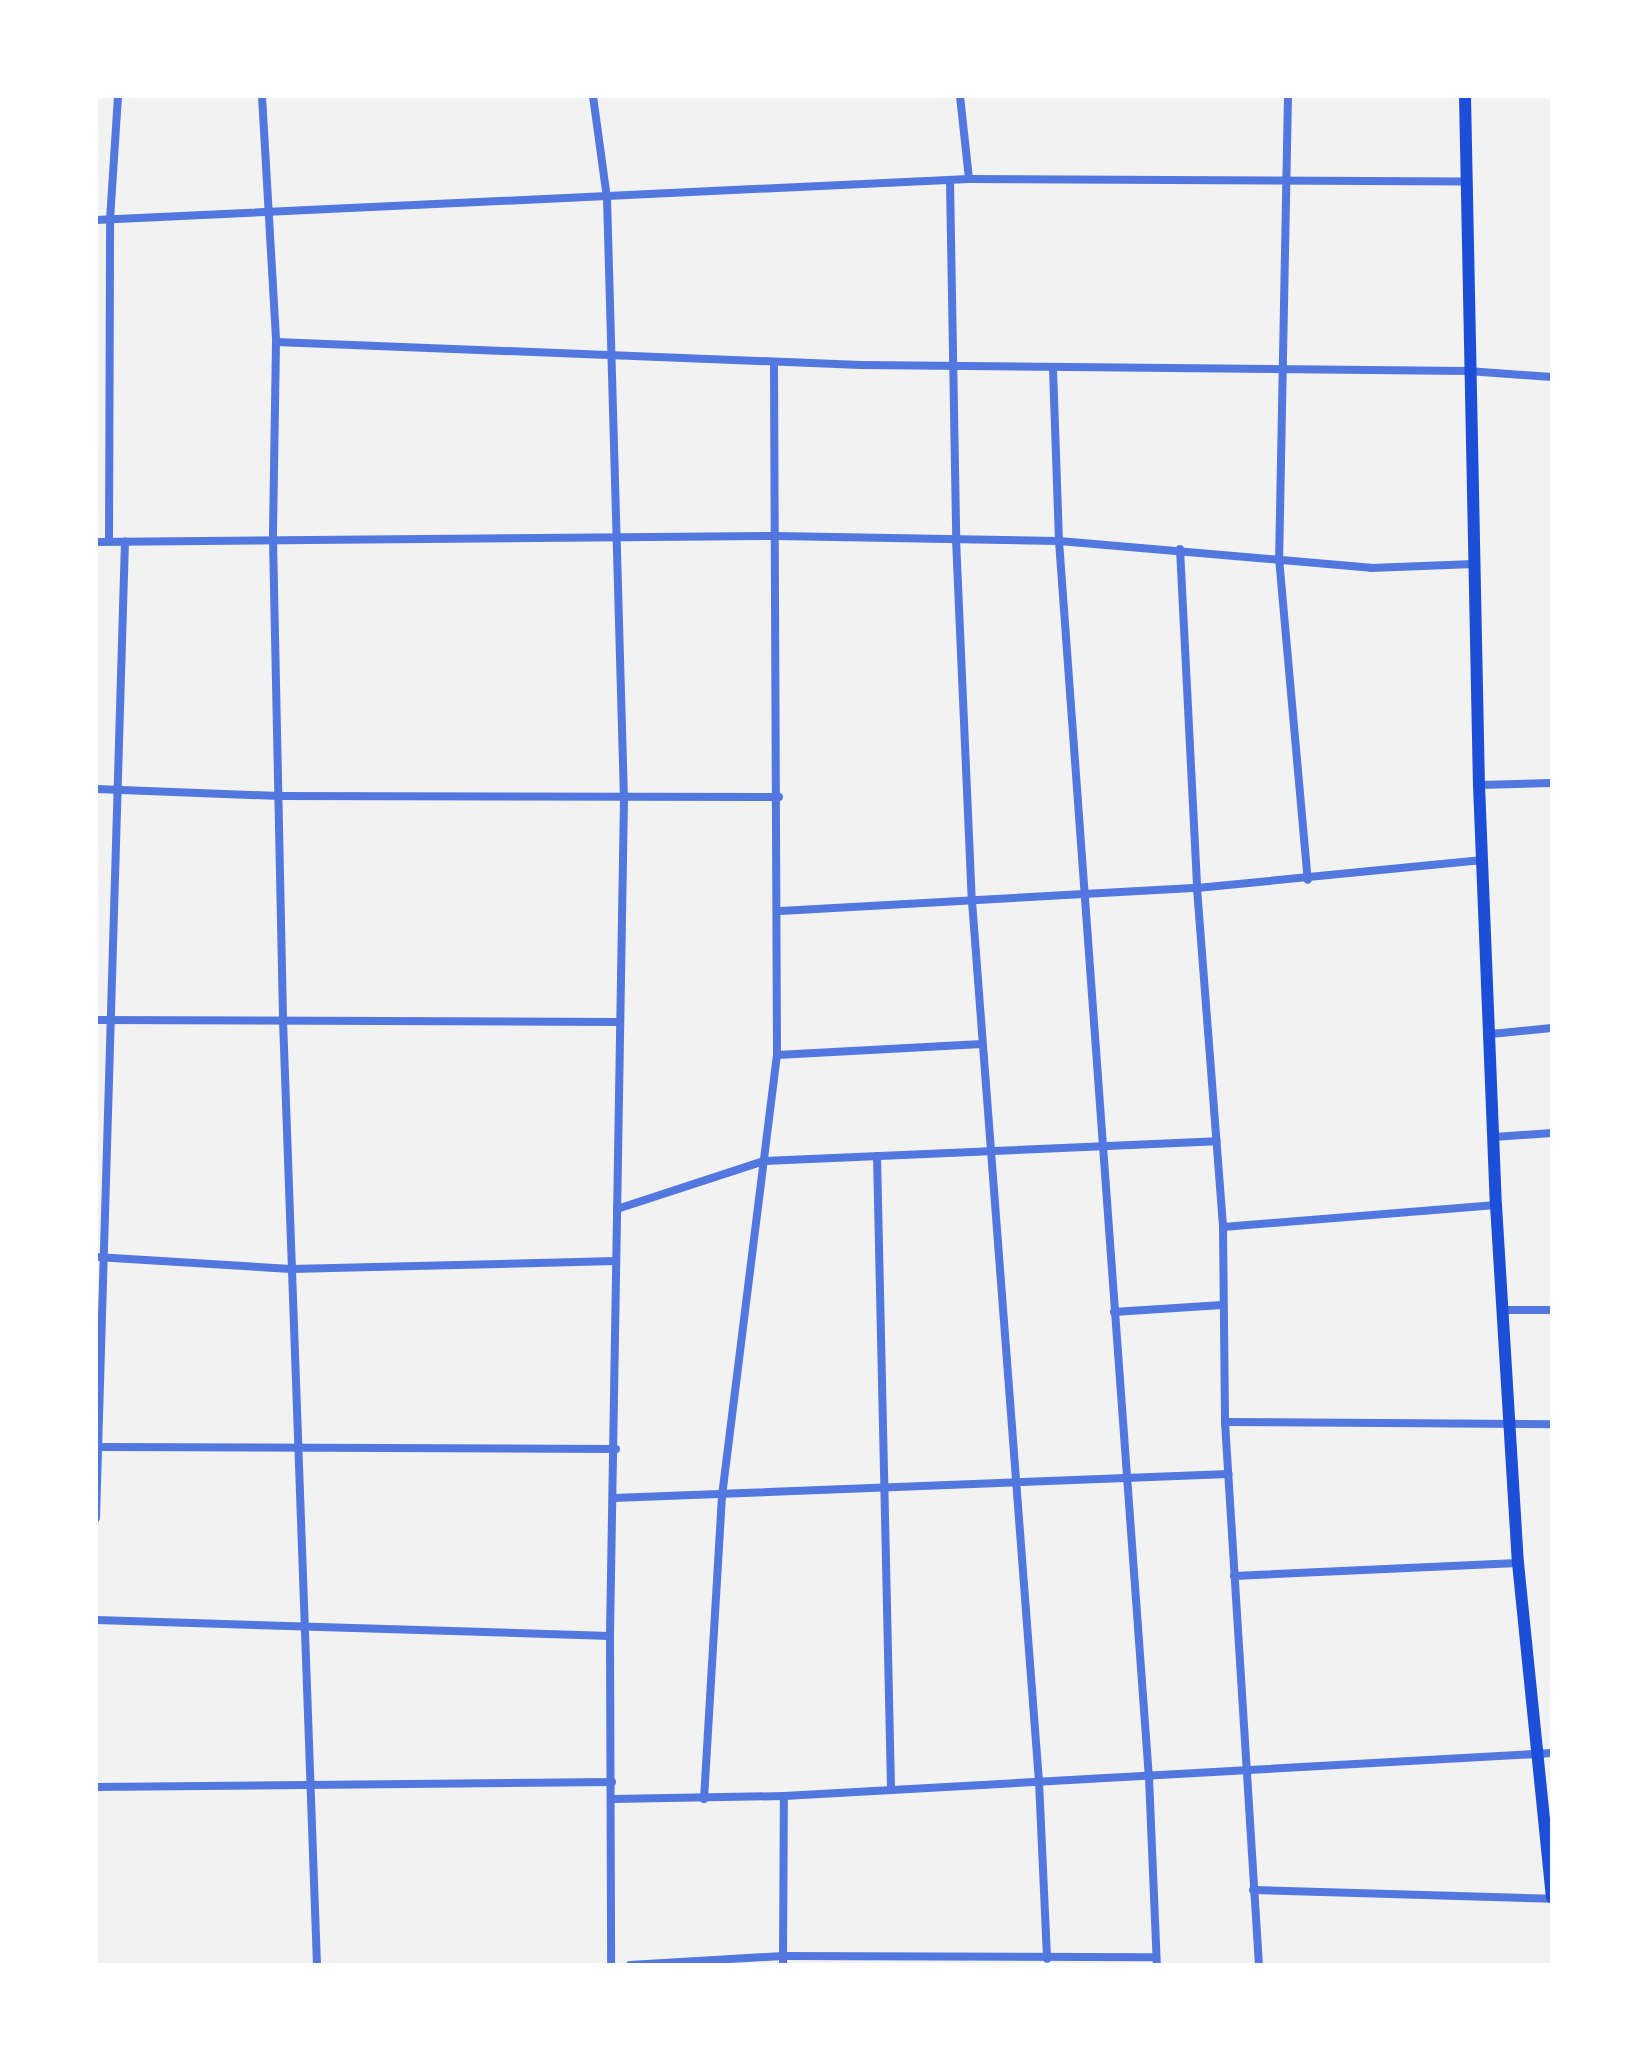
<!DOCTYPE html>
<html>
<head>
<meta charset="utf-8">
<style>
	body { margin:0 }
	#map { position:relative; width:1648px; height:2061px; overflow:hidden; background:#f2f2f2; font-family:"Roboto Condensed",sans-serif }
	div>[style] { position:absolute }
	.minor>* { height:8px; margin:-4px; padding:0 4px; transform-origin:4px; border-radius:4px; background:#5277de }
	.secondary>* { height:12px; margin:-6px; padding:0 6px; transform-origin:6px; border-radius:6px; background:#1d4ed8 }
	span { translate:-50% -50%; white-space:nowrap; text-align:center; line-height:1.15; -webkit-text-stroke:6px #fff; paint-order:stroke }
	.frame { position:absolute; inset:0; border:98px solid #fff; pointer-events:none }
</style>
</head>
<body>
<div id="map">
	<div class="minor">
		<div style="left:262px;top:96px;width:246px;rotate:86.7deg"></div>
		<div style="left:276px;top:342px;width:198px;rotate:90.9deg"></div>
		<div style="left:273px;top:540px;width:480px;rotate:88.8deg"></div>
		<div style="left:283px;top:1020px;width:946px;rotate:87.94deg"></div>
		<div style="left:593px;top:96px;width:103px;rotate:82.2deg"></div>
		<div style="left:607px;top:198px;width:601px;rotate:88.38deg"></div>
		<div style="left:624px;top:799px;width:837px;rotate:90.96deg"></div>
		<div style="left:610px;top:1636px;width:329px;rotate:89.8deg"></div>
		<div style="left:960px;top:96px;width:83px;rotate:83.8deg"></div>
		<div style="left:1288px;top:96px;width:462px;rotate:91.1deg"></div>
		<div style="left:1279px;top:558px;width:323px;rotate:84.9deg"></div>
		<div style="left:950px;top:181px;width:358px;rotate:89deg"></div>
		<div style="left:956px;top:539px;width:362px;rotate:87.5deg"></div>
		<div style="left:972px;top:901px;width:883px;rotate:85.65deg"></div>
		<div style="left:1039px;top:1781px;width:178px;rotate:87.4deg"></div>
		<div style="left:96px;top:220px;width:874px;rotate:-2.69deg"></div>
		<div style="left:969px;top:179px;width:496px;rotate:0.3deg"></div>
		<div style="left:276px;top:342px;width:585px;rotate:2.25deg"></div>
		<div style="left:861px;top:365px;width:607px;rotate:0.57deg"></div>
		<div style="left:1468px;top:371px;width:84px;rotate:4.1deg"></div>
		<div style="left:1053px;top:369px;width:172px;rotate:88deg"></div>
		<div style="left:1059px;top:541px;width:1239px;rotate:85.84deg"></div>
		<div style="left:1149px;top:1777px;width:188px;rotate:87.6deg"></div>
		<div style="left:109px;top:541px;width:321px;rotate:-89.8deg"></div>
		<div style="left:110px;top:220px;width:124px;rotate:-86.3deg"></div>
		<div style="left:96px;top:542px;width:680px;rotate:-0.51deg"></div>
		<div style="left:776px;top:536px;width:283px;rotate:1deg"></div>
		<div style="left:1059px;top:541px;width:313px;rotate:4.9deg"></div>
		<div style="left:1371px;top:568px;width:103px;rotate:-2.2deg"></div>
		<div style="left:1180px;top:549px;width:339px;rotate:87.1deg"></div>
		<div style="left:1197px;top:888px;width:340px;rotate:85.6deg"></div>
		<div style="left:1223px;top:1227px;width:195px;rotate:89.4deg"></div>
		<div style="left:1225px;top:1422px;width:544px;rotate:86.42deg"></div>
		<div style="left:1479px;top:785px;width:73px;rotate:-1.6deg"></div>
		<div style="left:96px;top:789px;width:183px;rotate:2.2deg"></div>
		<div style="left:279px;top:796px;width:500px;rotate:0.11deg"></div>
		<div style="left:780px;top:911px;width:418px;rotate:-3.2deg"></div>
		<div style="left:1197px;top:888px;width:287px;rotate:-5.6deg"></div>
		<div style="left:96px;top:1020px;width:521px;rotate:0.22deg"></div>
		<div style="left:1491px;top:1034px;width:61px;rotate:-5.6deg"></div>
		<div style="left:777px;top:1055px;width:205px;rotate:-3.1deg"></div>
		<div style="left:1494px;top:1137px;width:58px;rotate:-3.9deg"></div>
		<div style="left:877px;top:1156px;width:633px;rotate:88.73deg"></div>
		<div style="left:617px;top:1209px;width:155px;rotate:-18.1deg"></div>
		<div style="left:764px;top:1161px;width:453px;rotate:-2.5deg"></div>
		<div style="left:1223px;top:1227px;width:274px;rotate:-4.6deg"></div>
		<div style="left:96px;top:1257px;width:195px;rotate:3.5deg"></div>
		<div style="left:291px;top:1269px;width:325px;rotate:-1.4deg"></div>
		<div style="left:1502px;top:1310px;width:50px"></div>
		<div style="left:1114px;top:1312px;width:108px;rotate:-3.7deg"></div>
		<div style="left:1225px;top:1422px;width:327px;rotate:0.4deg"></div>
		<div style="left:96px;top:1447px;width:520px;rotate:0.22deg"></div>
		<div style="left:614px;top:1498px;width:615px;rotate:-2.23deg"></div>
		<div style="left:96px;top:1518px;width:977px;rotate:-88.3deg"></div>
		<div style="left:1234px;top:1576px;width:284px;rotate:-2.6deg"></div>
		<div style="left:96px;top:1620px;width:514px;rotate:1.78deg"></div>
		<div style="left:96px;top:1787px;width:516px;rotate:-0.56deg"></div>
		<div style="left:612px;top:1799px;width:172px;rotate:-1deg"></div>
		<div style="left:784px;top:1796px;width:769px;rotate:-3.2deg"></div>
		<div style="left:704px;top:1799px;width:304px;rotate:-86.6deg"></div>
		<div style="left:722px;top:1496px;width:444px;rotate:-82.9deg"></div>
		<div style="left:777px;top:1055px;width:693px;rotate:-90.25deg"></div>
		<div style="left:1253px;top:1890px;width:299px;rotate:1.7deg"></div>
		<div style="left:630px;top:1965px;width:153px;rotate:-3.4deg"></div>
		<div style="left:783px;top:1956px;width:373px;rotate:0.2deg"></div>
		<div style="left:783px;top:1965px;width:169px;rotate:-89.7deg"></div>
	</div>
	<div class="secondary">
		<div style="left:1465px;top:96px;width:689px;rotate:88.84deg"></div>
		<div style="left:1479px;top:785px;width:420px;rotate:87.7deg"></div>
		<div style="left:1496px;top:1205px;width:359px;rotate:86.5deg"></div>
		<div style="left:1518px;top:1563px;width:336px;rotate:84.2deg"></div>
	</div>
	<div class="frame"></div>
</div>
</body>
</html>
